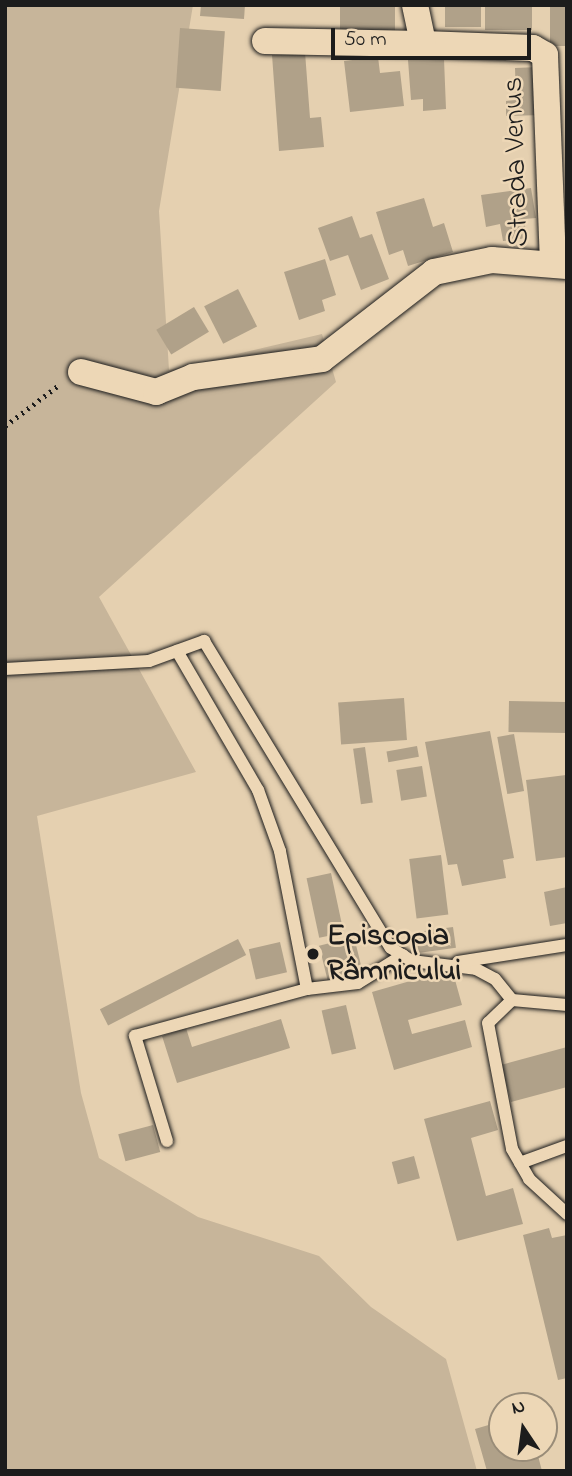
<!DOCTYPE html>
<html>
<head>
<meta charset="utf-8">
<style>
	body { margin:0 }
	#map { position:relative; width:572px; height:1476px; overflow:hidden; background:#e5d0b0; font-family:"Indie Flower",sans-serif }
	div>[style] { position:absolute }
	.green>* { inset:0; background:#c7b59a }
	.building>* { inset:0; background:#b0a189; transform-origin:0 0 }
	.path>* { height:4.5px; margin-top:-2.25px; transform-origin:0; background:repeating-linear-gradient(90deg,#1c1c1c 0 2px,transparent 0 7px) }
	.roads { filter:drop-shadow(0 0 2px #1c1c1c) drop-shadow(0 0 2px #1c1c1c) }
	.lane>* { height:12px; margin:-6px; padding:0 6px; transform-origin:6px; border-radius:6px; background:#edd7b6 }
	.street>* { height:26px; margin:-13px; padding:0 13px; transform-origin:13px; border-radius:13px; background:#edd7b6 }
	.dots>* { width:19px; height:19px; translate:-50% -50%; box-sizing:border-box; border:4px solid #edd7b6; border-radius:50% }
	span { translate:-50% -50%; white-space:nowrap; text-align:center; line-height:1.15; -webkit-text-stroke:5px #edd7b6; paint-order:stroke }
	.street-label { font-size:30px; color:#1c1c1c }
	.poi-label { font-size:30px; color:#1c1c1c; font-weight:700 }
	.left { translate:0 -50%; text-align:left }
	.frame { position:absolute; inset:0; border:7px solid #1c1c1c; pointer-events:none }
	.north { position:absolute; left:488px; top:1392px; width:70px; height:70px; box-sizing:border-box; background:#edd7b6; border:2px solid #998c78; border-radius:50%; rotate:347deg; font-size:19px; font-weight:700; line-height:28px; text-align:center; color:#1c1c1c }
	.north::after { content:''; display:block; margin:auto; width:24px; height:32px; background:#1c1c1c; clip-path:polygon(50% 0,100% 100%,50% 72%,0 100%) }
	.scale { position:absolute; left:331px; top:28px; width:200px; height:32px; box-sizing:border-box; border:4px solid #1c1c1c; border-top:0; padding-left:9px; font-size:21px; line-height:24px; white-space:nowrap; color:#1c1c1c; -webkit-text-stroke:5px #edd7b6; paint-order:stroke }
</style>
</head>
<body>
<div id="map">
	<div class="green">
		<div style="clip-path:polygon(5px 5px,193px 5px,159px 211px,169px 370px,322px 334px,336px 382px,99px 597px,196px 772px,37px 816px,81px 1093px,99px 1158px,198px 1217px,319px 1256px,371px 1307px,446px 1359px,477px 1471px,5px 1471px)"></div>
	</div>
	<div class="building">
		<div style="clip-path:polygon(201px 5px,245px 5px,244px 19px,200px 16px)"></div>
		<div style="left:340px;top:5px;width:55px;height:26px"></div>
		<div style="left:445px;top:5px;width:36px;height:22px"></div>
		<div style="left:485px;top:5px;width:47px;height:25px"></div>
		<div style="left:550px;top:5px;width:17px;height:41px"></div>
		<div style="left:180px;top:28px;width:45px;height:60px;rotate:4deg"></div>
		<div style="clip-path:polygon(305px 52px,310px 118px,321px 117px,324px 147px,279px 151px,272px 55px)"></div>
		<div style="clip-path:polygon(378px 57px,380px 73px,400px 71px,404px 106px,350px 112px,344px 61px)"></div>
		<div style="clip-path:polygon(444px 59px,446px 109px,423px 111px,423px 99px,411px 100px,408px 60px)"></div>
		<div style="clip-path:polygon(539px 67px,541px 115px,506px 116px,506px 101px,516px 100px,515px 68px)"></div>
		<div style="clip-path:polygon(531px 188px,536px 218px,524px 219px,527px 238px,503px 241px,500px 224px,486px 227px,481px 195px)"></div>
		<div style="clip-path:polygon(424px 198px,433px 227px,444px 223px,453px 252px,408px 266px,403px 250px,389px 255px,376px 212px)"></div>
		<div style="clip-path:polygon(352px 216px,360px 238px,372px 234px,389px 279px,361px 290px,348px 255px,330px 261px,318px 228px)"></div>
		<div style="clip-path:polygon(325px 259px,336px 295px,322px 300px,325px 311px,299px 320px,284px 272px)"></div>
		<div style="left:238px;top:289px;width:42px;height:38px;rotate:63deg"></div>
		<div style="left:194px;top:307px;width:29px;height:44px;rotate:59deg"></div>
		<div style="left:404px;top:698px;width:42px;height:66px;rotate:86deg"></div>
		<div style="left:509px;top:701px;width:58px;height:31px;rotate:1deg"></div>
		<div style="clip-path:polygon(490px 731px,514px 858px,503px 860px,506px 878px,462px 886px,457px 864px,448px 865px,425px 742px)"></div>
		<div style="left:514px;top:734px;width:58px;height:17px;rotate:80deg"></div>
		<div style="left:417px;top:746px;width:11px;height:31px;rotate:80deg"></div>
		<div style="left:365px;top:747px;width:56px;height:12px;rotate:82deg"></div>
		<div style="left:422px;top:766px;width:31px;height:26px;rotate:81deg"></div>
		<div style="clip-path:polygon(566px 775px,567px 857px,536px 861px,526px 780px)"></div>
		<div style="left:441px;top:855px;width:60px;height:32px;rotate:83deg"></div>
		<div style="left:331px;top:873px;width:61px;height:25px;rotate:78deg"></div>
		<div style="clip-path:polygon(567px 887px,567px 923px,550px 926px,544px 892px)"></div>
		<div style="left:453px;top:927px;width:21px;height:40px;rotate:82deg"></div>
		<div style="left:354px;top:937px;width:36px;height:36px;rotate:76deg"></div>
		<div style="left:238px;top:939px;width:18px;height:155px;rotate:63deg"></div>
		<div style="left:280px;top:942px;width:31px;height:32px;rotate:77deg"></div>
		<div style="clip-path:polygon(452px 969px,462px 1005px,408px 1020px,412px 1034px,465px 1020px,472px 1047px,394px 1070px,372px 992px)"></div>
		<div style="left:346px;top:1005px;width:45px;height:25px;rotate:77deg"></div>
		<div style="clip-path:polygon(281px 1019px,290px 1048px,177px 1083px,162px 1036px,186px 1028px,192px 1047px)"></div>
		<div style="clip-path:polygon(567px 1047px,567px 1087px,511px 1102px,501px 1065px)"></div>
		<div style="clip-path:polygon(490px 1101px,498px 1130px,471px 1138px,486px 1196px,513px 1188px,523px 1224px,457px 1241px,424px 1119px)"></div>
		<div style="left:153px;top:1125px;width:28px;height:36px;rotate:75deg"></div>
		<div style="left:414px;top:1156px;width:23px;height:23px;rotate:75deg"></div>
		<div style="clip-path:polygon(549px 1228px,552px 1238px,567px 1235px,567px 1378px,558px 1380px,523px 1235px)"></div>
		<div style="clip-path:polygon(502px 1421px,502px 1448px,536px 1448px,542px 1471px,487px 1471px,475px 1429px)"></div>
	</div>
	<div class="path">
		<div style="left:5px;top:426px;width:68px;rotate:-37.2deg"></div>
	</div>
	<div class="roads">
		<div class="lane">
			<div style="left:5px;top:669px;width:144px;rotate:-3.2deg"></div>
			<div style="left:149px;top:661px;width:59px;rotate:-20deg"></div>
			<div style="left:204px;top:641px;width:359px;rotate:58.7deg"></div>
			<div style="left:391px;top:948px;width:25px;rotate:32deg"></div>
			<div style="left:412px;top:961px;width:64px;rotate:7.1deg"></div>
			<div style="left:476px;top:969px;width:21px;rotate:28deg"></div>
			<div style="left:495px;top:979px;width:27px;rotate:51deg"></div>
			<div style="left:458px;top:962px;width:110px;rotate:-8.9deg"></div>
			<div style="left:307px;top:989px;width:51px;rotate:-6.7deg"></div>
			<div style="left:358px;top:983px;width:53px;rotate:-31.9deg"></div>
			<div style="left:567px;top:1005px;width:55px;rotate:-174.8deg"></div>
			<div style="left:512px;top:1000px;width:33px;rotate:136deg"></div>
			<div style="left:488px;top:1023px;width:128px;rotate:79.2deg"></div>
			<div style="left:512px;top:1149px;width:34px;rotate:60deg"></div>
			<div style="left:529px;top:1179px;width:52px;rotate:42.6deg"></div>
			<div style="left:167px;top:1141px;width:110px;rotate:-106.9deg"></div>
			<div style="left:135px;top:1036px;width:178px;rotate:-15.3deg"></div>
			<div style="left:307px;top:989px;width:141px;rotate:-101.1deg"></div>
			<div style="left:280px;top:851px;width:65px;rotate:-109.8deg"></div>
			<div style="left:258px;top:790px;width:161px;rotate:-120.2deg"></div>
			<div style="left:520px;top:1163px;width:50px;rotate:-19.9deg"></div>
		</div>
		<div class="street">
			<div style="left:415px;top:5px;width:40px;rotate:78deg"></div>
			<div style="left:423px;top:44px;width:110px;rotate:2.1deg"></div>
			<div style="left:533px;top:48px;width:14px;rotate:30deg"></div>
			<div style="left:545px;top:55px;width:208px;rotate:87.8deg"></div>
			<div style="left:265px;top:41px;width:158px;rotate:1.1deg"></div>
			<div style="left:81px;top:372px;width:78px;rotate:14.9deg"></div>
			<div style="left:156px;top:392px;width:40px;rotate:-22deg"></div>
			<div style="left:193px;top:377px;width:130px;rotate:-7.9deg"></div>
			<div style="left:322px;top:359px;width:142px;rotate:-37.8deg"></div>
			<div style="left:434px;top:272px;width:59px;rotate:-11.7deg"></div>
			<div style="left:492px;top:260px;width:75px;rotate:4.6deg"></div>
		</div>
	</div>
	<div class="dots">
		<div style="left:313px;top:954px;background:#1c1c1c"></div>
	</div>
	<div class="street-label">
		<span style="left:517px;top:162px;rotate:-92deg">Strada Venus</span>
	</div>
	<div class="poi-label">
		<span class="left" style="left:327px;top:954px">Episcopia<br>Râmnicului</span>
	</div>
	<div class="frame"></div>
	<div class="north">N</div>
	<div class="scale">50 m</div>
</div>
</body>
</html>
